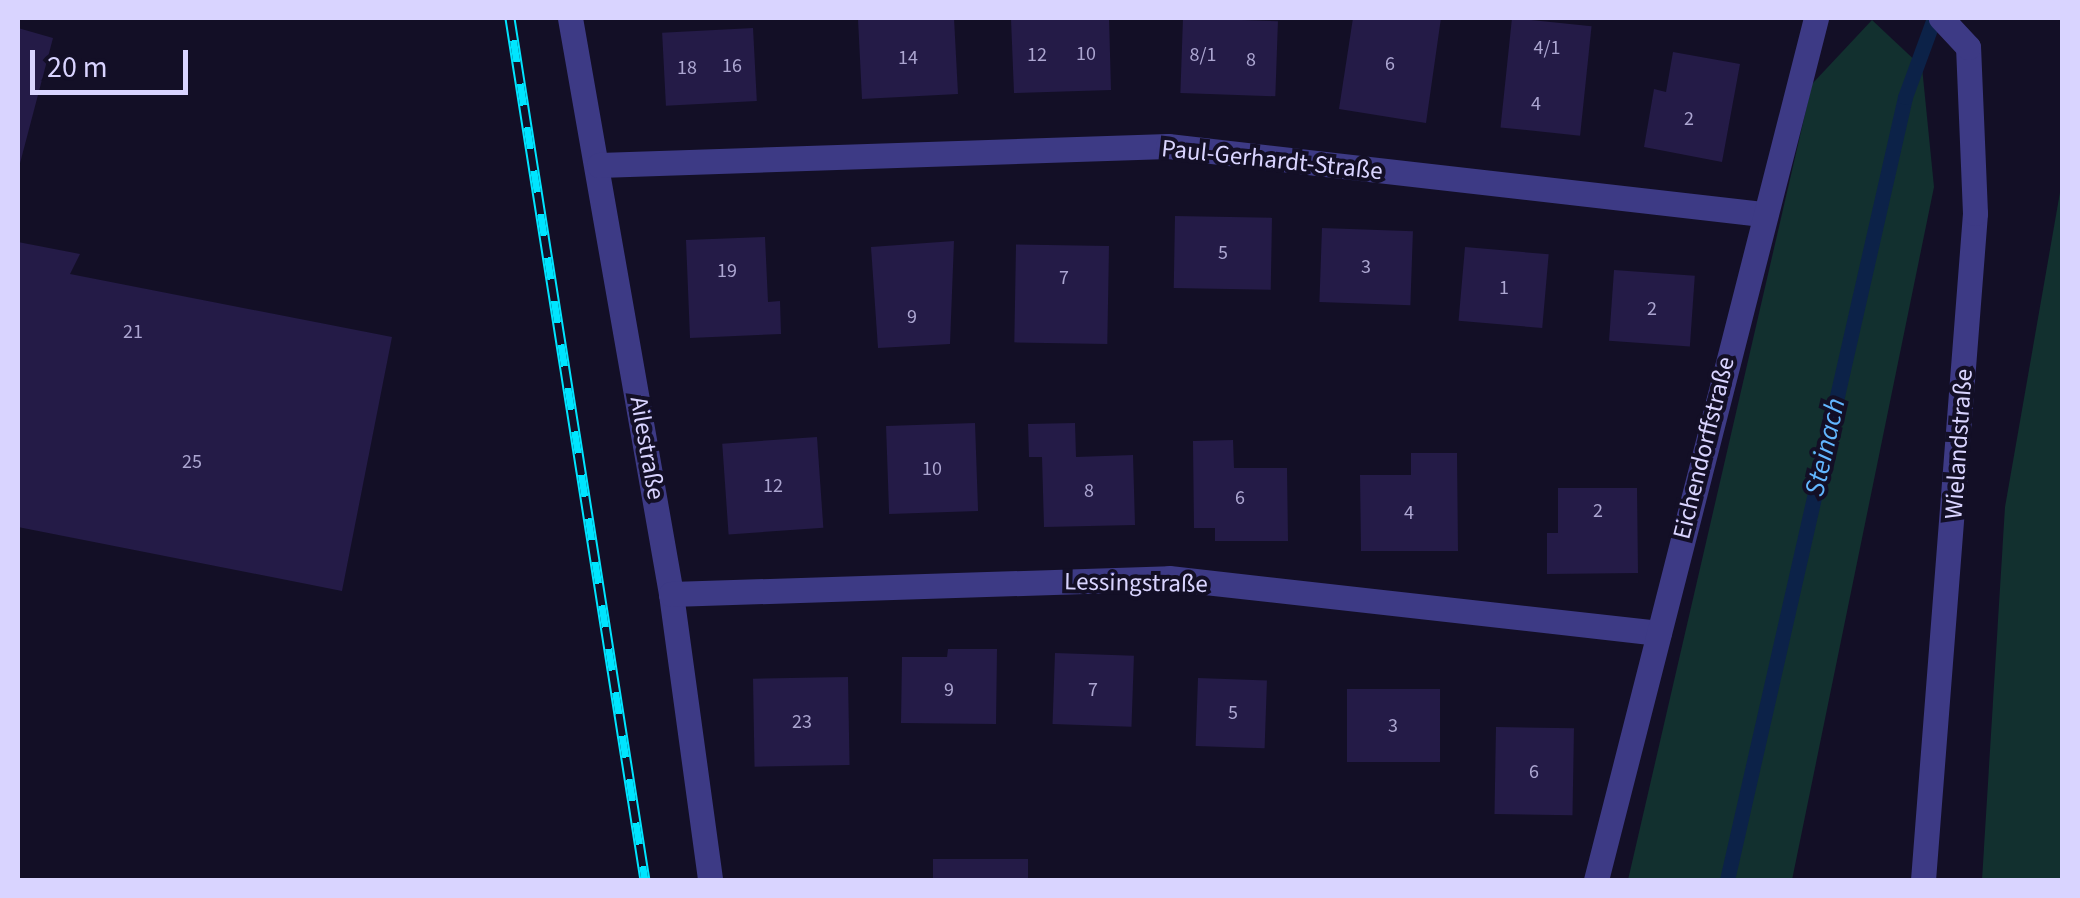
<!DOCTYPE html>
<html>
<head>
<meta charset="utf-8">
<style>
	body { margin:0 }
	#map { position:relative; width:2080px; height:898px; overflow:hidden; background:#130f26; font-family:"Source Sans 3",sans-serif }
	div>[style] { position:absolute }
	.green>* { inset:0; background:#12302f }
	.stream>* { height:15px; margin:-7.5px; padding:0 7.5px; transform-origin:7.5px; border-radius:7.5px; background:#0c2248 }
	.building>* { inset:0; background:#241b47; transform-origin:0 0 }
	.street>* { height:25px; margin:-12.5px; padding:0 12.5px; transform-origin:12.5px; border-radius:12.5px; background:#3d3a85 }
	.rail>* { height:11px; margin-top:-5.5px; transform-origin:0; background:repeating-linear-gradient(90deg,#130f26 0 22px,#00e5ff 0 44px); box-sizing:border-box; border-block:2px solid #00e5ff }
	span { translate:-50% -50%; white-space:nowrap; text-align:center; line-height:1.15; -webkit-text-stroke:8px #130f26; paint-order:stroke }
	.number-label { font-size:20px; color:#aca6d1 }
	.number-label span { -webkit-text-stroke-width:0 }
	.street-label { font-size:25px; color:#d9d4ff }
	.water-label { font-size:28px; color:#62b6ff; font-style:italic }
	.frame { position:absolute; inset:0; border:20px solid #d9d4ff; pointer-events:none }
	.scale { position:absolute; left:30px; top:50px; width:158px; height:45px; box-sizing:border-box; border:5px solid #d9d4ff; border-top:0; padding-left:12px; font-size:30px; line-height:35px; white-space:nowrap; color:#d9d4ff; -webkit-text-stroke:8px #130f26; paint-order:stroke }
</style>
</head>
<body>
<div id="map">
	<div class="green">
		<div style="clip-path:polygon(1872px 20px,1922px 67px,1934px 187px,1792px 880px,1628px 880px,1812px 84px)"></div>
		<div style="clip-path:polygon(2062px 181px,2062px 880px,1982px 880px,2005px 507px)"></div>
	</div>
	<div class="stream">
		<div style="left:1727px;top:880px;width:803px;rotate:-77.19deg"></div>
		<div style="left:1905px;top:97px;width:84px;rotate:-69.8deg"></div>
	</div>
	<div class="building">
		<div style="clip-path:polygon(909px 18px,954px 18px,958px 94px,862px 99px,858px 19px)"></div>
		<div style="clip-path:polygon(1075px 18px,1109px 18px,1111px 90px,1014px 93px,1011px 19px)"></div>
		<div style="left:1183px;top:18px;width:95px;height:75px;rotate:2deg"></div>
		<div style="clip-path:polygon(1353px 18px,1441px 18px,1426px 123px,1339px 109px)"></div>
		<div style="left:1512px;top:18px;width:80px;height:110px;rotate:6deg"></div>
		<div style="clip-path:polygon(18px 28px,53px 38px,19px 167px,18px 167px)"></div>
		<div style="left:753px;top:28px;width:73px;height:91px;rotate:87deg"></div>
		<div style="clip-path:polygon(1673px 52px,1740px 64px,1722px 162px,1644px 147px,1654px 89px,1666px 92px)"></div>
		<div style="left:1175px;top:216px;width:97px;height:72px;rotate:1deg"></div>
		<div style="left:1322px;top:228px;width:91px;height:74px;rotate:2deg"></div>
		<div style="clip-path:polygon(765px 237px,768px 302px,780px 301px,781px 334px,690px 338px,686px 240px)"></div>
		<div style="clip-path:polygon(954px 241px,950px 344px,878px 348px,871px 247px)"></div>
		<div style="clip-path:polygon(18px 242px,80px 254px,70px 274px,392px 337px,342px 591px,18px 527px)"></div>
		<div style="left:1109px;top:246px;width:98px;height:93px;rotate:91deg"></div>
		<div style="left:1465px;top:247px;width:84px;height:74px;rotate:5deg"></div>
		<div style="left:1614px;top:270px;width:81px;height:71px;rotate:4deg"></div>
		<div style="left:975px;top:423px;width:88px;height:89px;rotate:88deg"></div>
		<div style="clip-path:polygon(1075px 423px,1076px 457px,1133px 455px,1135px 525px,1044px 527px,1042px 457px,1029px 457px,1028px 424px)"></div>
		<div style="left:817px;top:437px;width:91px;height:95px;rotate:86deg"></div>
		<div style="clip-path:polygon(1233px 440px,1234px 468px,1287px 468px,1288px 541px,1215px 541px,1215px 528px,1194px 528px,1193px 441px)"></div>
		<div style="clip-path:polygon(1411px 453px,1457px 453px,1458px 551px,1361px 551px,1360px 475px,1411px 475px)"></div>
		<div style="clip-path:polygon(1558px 488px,1637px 488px,1638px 573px,1547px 574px,1547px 533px,1558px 533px)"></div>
		<div style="clip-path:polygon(948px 649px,997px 649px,996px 724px,901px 723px,902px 657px,947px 657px)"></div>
		<div style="left:1055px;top:653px;width:79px;height:71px;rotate:2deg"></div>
		<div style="left:848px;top:677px;width:88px;height:95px;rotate:89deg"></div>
		<div style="left:1198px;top:678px;width:69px;height:68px;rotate:2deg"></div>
		<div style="left:1347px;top:689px;width:93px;height:73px"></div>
		<div style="left:1496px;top:727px;width:78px;height:87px;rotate:1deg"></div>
		<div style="left:1028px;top:859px;width:21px;height:95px;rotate:90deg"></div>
	</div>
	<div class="street">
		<div style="left:570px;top:18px;width:585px;rotate:80.05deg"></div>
		<div style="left:671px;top:594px;width:289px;rotate:82.2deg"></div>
		<div style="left:599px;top:165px;width:569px;rotate:-1.91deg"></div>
		<div style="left:1168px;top:146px;width:598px;rotate:6.53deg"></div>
		<div style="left:671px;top:594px;width:498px;rotate:-1.8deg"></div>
		<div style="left:1169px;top:578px;width:493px;rotate:6.4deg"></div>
		<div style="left:1596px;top:880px;width:890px;rotate:-75.68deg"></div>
		<div style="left:1923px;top:880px;width:669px;rotate:-85.54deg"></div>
		<div style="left:1975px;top:213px;width:166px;rotate:-92.4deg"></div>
		<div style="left:1968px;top:47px;width:40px;rotate:-133deg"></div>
	</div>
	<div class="rail">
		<div style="left:510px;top:18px;width:873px;rotate:81.1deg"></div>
	</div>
	<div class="number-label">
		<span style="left:1547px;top:48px">4/1</span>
		<span style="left:1086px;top:54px">10</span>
		<span style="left:1037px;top:55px">12</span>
		<span style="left:1203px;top:55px">8/1</span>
		<span style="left:908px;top:58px">14</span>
		<span style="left:1251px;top:60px">8</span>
		<span style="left:1390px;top:64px">6</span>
		<span style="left:732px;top:66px">16</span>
		<span style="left:687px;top:68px">18</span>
		<span style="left:1536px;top:104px">4</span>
		<span style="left:1689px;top:119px">2</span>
		<span style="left:1223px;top:253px">5</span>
		<span style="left:1366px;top:267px">3</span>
		<span style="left:727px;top:271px">19</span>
		<span style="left:1064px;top:278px">7</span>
		<span style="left:1504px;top:288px">1</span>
		<span style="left:1652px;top:309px">2</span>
		<span style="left:912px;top:317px">9</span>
		<span style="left:133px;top:332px">21</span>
		<span style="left:192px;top:462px">25</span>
		<span style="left:932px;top:469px">10</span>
		<span style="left:773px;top:486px">12</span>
		<span style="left:1089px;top:491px">8</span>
		<span style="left:1240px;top:498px">6</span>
		<span style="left:1598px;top:511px">2</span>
		<span style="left:1409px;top:513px">4</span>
		<span style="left:949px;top:690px">9</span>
		<span style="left:1093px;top:690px">7</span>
		<span style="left:1233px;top:713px">5</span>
		<span style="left:802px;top:722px">23</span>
		<span style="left:1393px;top:726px">3</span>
		<span style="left:1534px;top:772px">6</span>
	</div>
	<div class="street-label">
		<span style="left:1272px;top:160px;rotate:6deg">Paul-Gerhardt-Straße</span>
		<span style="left:1959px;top:444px;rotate:-86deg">Wielandstraße</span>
		<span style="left:647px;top:448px;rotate:80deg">Ailestraße</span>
		<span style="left:1704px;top:448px;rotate:-76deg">Eichendorffstraße</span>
		<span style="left:1136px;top:583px;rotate:1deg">Lessingstraße</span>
	</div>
	<div class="water-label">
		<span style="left:1825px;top:447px;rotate:-77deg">Steinach</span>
	</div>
	<div class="frame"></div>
	<div class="scale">20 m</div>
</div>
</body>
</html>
